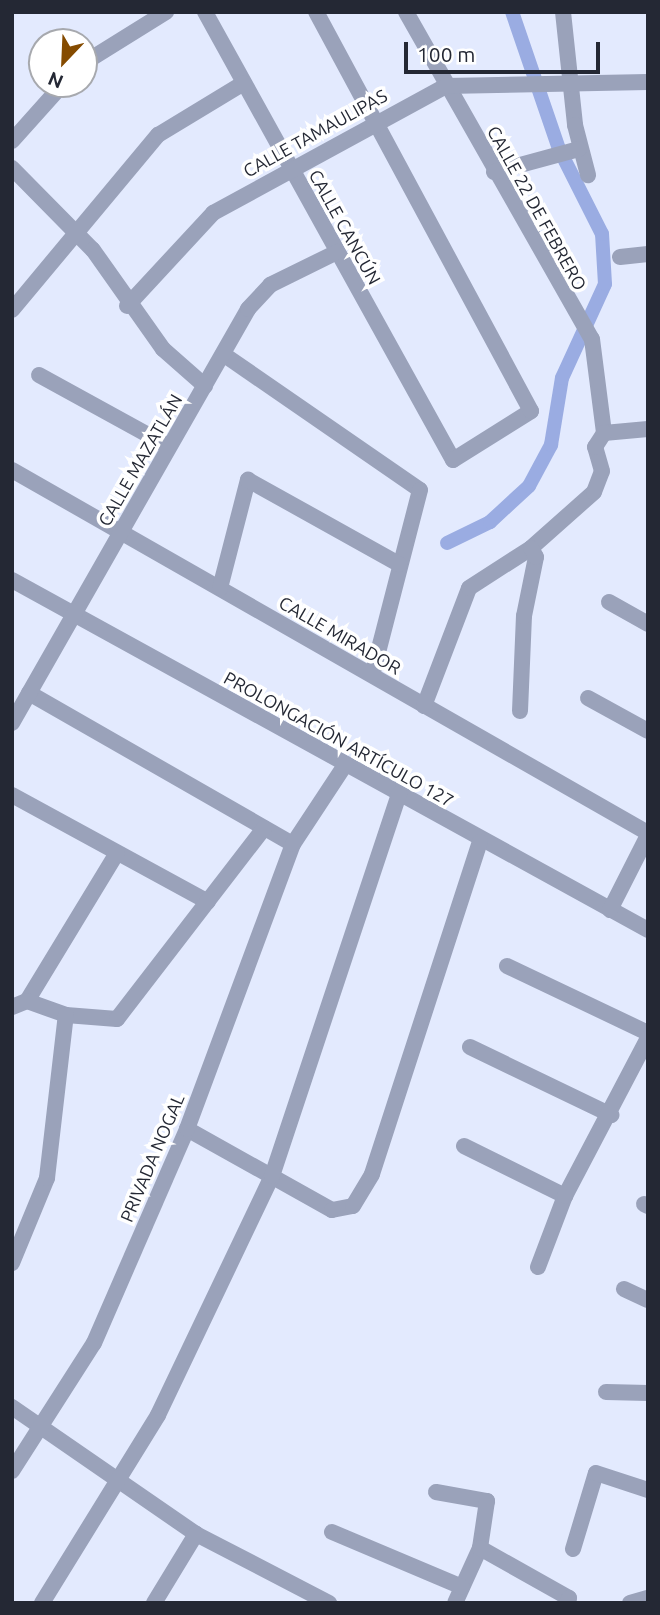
<!DOCTYPE html>
<html>
<head>
<meta charset="utf-8">
<style>
	body { margin:0 }
	#map { position:relative; width:660px; height:1615px; overflow:hidden; background:#e3eafe; font-family:Ubuntu,sans-serif }
	div>[style] { position:absolute }
	.canal>* { height:14px; margin:-7px; padding:0 7px; transform-origin:7px; border-radius:7px; background:#9aace2 }
	.street>* { height:16px; margin:-8px; padding:0 8px; transform-origin:8px; border-radius:8px; background:#9aa2ba }
	span { translate:-50% -50%; white-space:nowrap; text-align:center; line-height:1.15; -webkit-text-stroke:7px #fff; paint-order:stroke }
	.street-label { font-size:18px; color:#242834 }
	.frame { position:absolute; inset:0; border:14px solid #242834; pointer-events:none }
	.north { position:absolute; left:28px; top:28px; width:70px; height:70px; box-sizing:border-box; background:#fff; border:2px solid #a7a9ae; border-radius:50%; rotate:203deg; font-size:19px; font-weight:700; line-height:28px; text-align:center; color:#242834 }
	.north::after { content:''; display:block; margin:auto; width:24px; height:32px; background:#854b00; clip-path:polygon(50% 0,100% 100%,50% 72%,0 100%) }
	.scale { position:absolute; left:404px; top:42px; width:196px; height:32px; box-sizing:border-box; border:4px solid #242834; border-top:0; padding-left:9px; font-size:21px; line-height:24px; white-space:nowrap; color:#242834; -webkit-text-stroke:5px #fff; paint-order:stroke }
</style>
</head>
<body>
<div id="map">
	<div class="canal">
		<div style="left:447px;top:543px;width:48px;rotate:-26deg"></div>
		<div style="left:490px;top:522px;width:53px;rotate:-42.7deg"></div>
		<div style="left:529px;top:486px;width:47px;rotate:-61.8deg"></div>
		<div style="left:551px;top:445px;width:68px;rotate:-80.7deg"></div>
		<div style="left:562px;top:378px;width:103px;rotate:-65.4deg"></div>
		<div style="left:605px;top:284px;width:50px;rotate:-93.4deg"></div>
		<div style="left:602px;top:234px;width:95px;rotate:-116.8deg"></div>
		<div style="left:559px;top:149px;width:145px;rotate:-108.9deg"></div>
	</div>
	<div class="street">
		<div style="left:205px;top:12px;width:512px;rotate:61.03deg"></div>
		<div style="left:453px;top:460px;width:92px;rotate:-32.1deg"></div>
		<div style="left:531px;top:411px;width:453px;rotate:-118.3deg"></div>
		<div style="left:406px;top:12px;width:376px;rotate:60.4deg"></div>
		<div style="left:592px;top:339px;width:95px;rotate:82.7deg"></div>
		<div style="left:563px;top:12px;width:114px;rotate:83.9deg"></div>
		<div style="left:575px;top:125px;width:52px;rotate:75.4deg"></div>
		<div style="left:84px;top:63px;width:97px;rotate:-31.9deg"></div>
		<div style="left:12px;top:141px;width:76px;rotate:-48.2deg"></div>
		<div style="left:12px;top:168px;width:115px;rotate:45.4deg"></div>
		<div style="left:93px;top:250px;width:121px;rotate:54.7deg"></div>
		<div style="left:163px;top:349px;width:56px;rotate:41.4deg"></div>
		<div style="left:494px;top:172px;width:88px;rotate:-15.1deg"></div>
		<div style="left:620px;top:257px;width:28px;rotate:-6deg"></div>
		<div style="left:127px;top:306px;width:127px;rotate:-47.2deg"></div>
		<div style="left:213px;top:213px;width:265px;rotate:-28.6deg"></div>
		<div style="left:446px;top:86px;width:202px;rotate:-1.1deg"></div>
		<div style="left:12px;top:310px;width:228px;rotate:-50.2deg"></div>
		<div style="left:158px;top:135px;width:100px;rotate:-31.2deg"></div>
		<div style="left:223px;top:354px;width:239px;rotate:34.6deg"></div>
		<div style="left:420px;top:490px;width:191px;rotate:104.5deg"></div>
		<div style="left:39px;top:375px;width:147px;rotate:28.8deg"></div>
		<div style="left:604px;top:433px;width:44px;rotate:-5.2deg"></div>
		<div style="left:12px;top:470px;width:732px;rotate:29.72deg"></div>
		<div style="left:12px;top:580px;width:726px;rotate:28.82deg"></div>
		<div style="left:220px;top:588px;width:112px;rotate:-75.5deg"></div>
		<div style="left:248px;top:480px;width:173px;rotate:29.1deg"></div>
		<div style="left:609px;top:602px;width:45px;rotate:29.4deg"></div>
		<div style="left:29px;top:693px;width:304px;rotate:29.8deg"></div>
		<div style="left:588px;top:698px;width:68px;rotate:28.8deg"></div>
		<div style="left:424px;top:706px;width:126px;rotate:-69.1deg"></div>
		<div style="left:469px;top:588px;width:74px;rotate:-32.8deg"></div>
		<div style="left:531px;top:548px;width:84px;rotate:-41.6deg"></div>
		<div style="left:594px;top:492px;width:22px;rotate:-69deg"></div>
		<div style="left:602px;top:471px;width:25px;rotate:-106deg"></div>
		<div style="left:595px;top:447px;width:17px;rotate:-57deg"></div>
		<div style="left:520px;top:711px;width:95px;rotate:-87.6deg"></div>
		<div style="left:524px;top:616px;width:60px;rotate:-78.5deg"></div>
		<div style="left:536px;top:557px;width:10px;rotate:-119deg"></div>
		<div style="left:12px;top:723px;width:477px;rotate:-60.3deg"></div>
		<div style="left:248px;top:309px;width:33px;rotate:-47deg"></div>
		<div style="left:270px;top:285px;width:75px;rotate:-26.2deg"></div>
		<div style="left:12px;top:795px;width:223px;rotate:28.6deg"></div>
		<div style="left:610px;top:910px;width:84px;rotate:-63.1deg"></div>
		<div style="left:507px;top:966px;width:156px;rotate:25.4deg"></div>
		<div style="left:27px;top:1001px;width:173px;rotate:-58.7deg"></div>
		<div style="left:12px;top:1007px;width:16px;rotate:-22deg"></div>
		<div style="left:27px;top:1001px;width:41px;rotate:19.7deg"></div>
		<div style="left:66px;top:1015px;width:51px;rotate:4.5deg"></div>
		<div style="left:117px;top:1019px;width:241px;rotate:-52.4deg"></div>
		<div style="left:470px;top:1047px;width:157px;rotate:25.7deg"></div>
		<div style="left:187px;top:1129px;width:166px;rotate:29.2deg"></div>
		<div style="left:332px;top:1210px;width:21px;rotate:-11deg"></div>
		<div style="left:353px;top:1206px;width:37px;rotate:-59deg"></div>
		<div style="left:372px;top:1174px;width:349px;rotate:-72deg"></div>
		<div style="left:464px;top:1146px;width:113px;rotate:26.3deg"></div>
		<div style="left:644px;top:1204px;width:4px;rotate:27deg"></div>
		<div style="left:12px;top:1263px;width:92px;rotate:-67.6deg"></div>
		<div style="left:47px;top:1178px;width:164px;rotate:-83.4deg"></div>
		<div style="left:538px;top:1267px;width:76px;rotate:-69.2deg"></div>
		<div style="left:565px;top:1196px;width:178px;rotate:-62.3deg"></div>
		<div style="left:624px;top:1289px;width:26px;rotate:25deg"></div>
		<div style="left:606px;top:1392px;width:42px;rotate:1.4deg"></div>
		<div style="left:12px;top:1407px;width:224px;rotate:34.6deg"></div>
		<div style="left:196px;top:1534px;width:150px;rotate:27.4deg"></div>
		<div style="left:12px;top:1471px;width:152px;rotate:-57.4deg"></div>
		<div style="left:94px;top:1343px;width:233px;rotate:-66.5deg"></div>
		<div style="left:187px;top:1129px;width:304px;rotate:-69.6deg"></div>
		<div style="left:293px;top:844px;width:95px;rotate:-56.6deg"></div>
		<div style="left:436px;top:1492px;width:52px;rotate:10deg"></div>
		<div style="left:487px;top:1501px;width:48px;rotate:98.5deg"></div>
		<div style="left:480px;top:1548px;width:60px;rotate:114.4deg"></div>
		<div style="left:332px;top:1532px;width:141px;rotate:22.9deg"></div>
		<div style="left:480px;top:1548px;width:102px;rotate:29.3deg"></div>
		<div style="left:569px;top:1598px;width:5px;rotate:112deg"></div>
		<div style="left:573px;top:1549px;width:79px;rotate:-73.2deg"></div>
		<div style="left:596px;top:1473px;width:55px;rotate:18.1deg"></div>
		<div style="left:42px;top:1603px;width:221px;rotate:-58.3deg"></div>
		<div style="left:158px;top:1415px;width:265px;rotate:-64.5deg"></div>
		<div style="left:272px;top:1176px;width:403px;rotate:-71.6deg"></div>
		<div style="left:154px;top:1603px;width:81px;rotate:-58.7deg"></div>
		<div style="left:630px;top:1603px;width:19px;rotate:-16deg"></div>
	</div>
	<div class="street-label">
		<span style="left:315px;top:133px;rotate:-29deg">CALLE TAMAULIPAS</span>
		<span style="left:537px;top:208px;rotate:61deg">CALLE 22 DE FEBRERO</span>
		<span style="left:345px;top:227px;rotate:61deg">CALLE CANCÚN</span>
		<span style="left:140px;top:460px;rotate:-60deg">CALLE MAZATLÁN</span>
		<span style="left:340px;top:635px;rotate:30deg">CALLE MIRADOR</span>
		<span style="left:339px;top:739px;rotate:29deg">PROLONGACIÓN ARTÍCULO 127</span>
		<span style="left:152px;top:1158px;rotate:-67deg">PRIVADA NOGAL</span>
	</div>
	<div class="frame"></div>
	<div class="north">N</div>
	<div class="scale">100 m</div>
</div>
</body>
</html>
